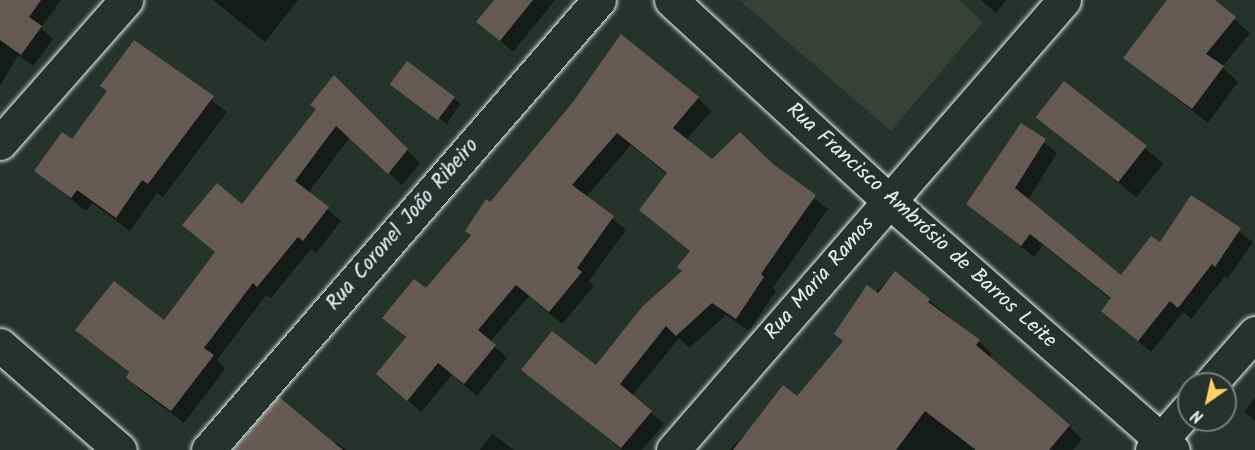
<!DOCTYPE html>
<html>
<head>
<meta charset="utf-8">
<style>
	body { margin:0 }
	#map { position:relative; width:1255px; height:450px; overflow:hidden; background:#26332d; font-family:Kalam,sans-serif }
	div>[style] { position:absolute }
	.built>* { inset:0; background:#393f39 }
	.shadow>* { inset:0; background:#0007; transform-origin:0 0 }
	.building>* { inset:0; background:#665a54; transform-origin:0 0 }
	.roads { filter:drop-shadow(0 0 2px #e8f1f8) drop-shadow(0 0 2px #e8f1f8) }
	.minor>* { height:33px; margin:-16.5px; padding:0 16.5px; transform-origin:16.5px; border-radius:16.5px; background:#26332d }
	span { translate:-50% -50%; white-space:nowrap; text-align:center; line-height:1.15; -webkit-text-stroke:6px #26332d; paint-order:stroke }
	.street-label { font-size:21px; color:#e8f1f8 }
	.north { position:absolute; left:1177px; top:372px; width:60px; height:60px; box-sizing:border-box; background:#26332d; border:2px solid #747f7e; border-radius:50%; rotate:214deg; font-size:16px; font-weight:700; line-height:24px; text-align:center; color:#e8f1f8 }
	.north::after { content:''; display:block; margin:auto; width:21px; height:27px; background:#ffd166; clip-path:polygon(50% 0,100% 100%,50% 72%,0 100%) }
</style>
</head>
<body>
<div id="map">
	<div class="built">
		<div style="clip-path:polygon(739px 0,959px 0,983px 22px,891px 131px)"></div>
	</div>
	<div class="shadow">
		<div style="clip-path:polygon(0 0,61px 0,41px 28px,53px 39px,33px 66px,18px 55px,0 86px)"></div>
		<div style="clip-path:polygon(213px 0,298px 0,265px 42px)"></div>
		<div style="clip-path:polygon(496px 0,555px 0,513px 52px,478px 22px)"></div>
		<div style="clip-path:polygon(981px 0,1006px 0,996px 13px)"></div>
		<div style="clip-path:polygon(1170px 0,1213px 0,1250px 33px,1222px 67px,1238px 82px,1208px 123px,1125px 58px)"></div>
		<div style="clip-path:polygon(134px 42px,227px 112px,163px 197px,157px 193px,130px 231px,92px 203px,86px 211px,36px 171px,72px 141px,108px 91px)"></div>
		<div style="clip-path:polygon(334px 77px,420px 163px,402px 185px,350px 137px,308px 193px,341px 221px,316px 253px,311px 249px,271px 298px,266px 295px,217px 360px,225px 369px,184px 423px,140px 390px,128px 377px,130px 374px,77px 330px,164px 322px,216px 253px,184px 225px,242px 206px,318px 110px)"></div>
		<div style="left:1064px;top:83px;width:128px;height:43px;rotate:39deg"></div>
		<div style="clip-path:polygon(392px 85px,454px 98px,460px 104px,447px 124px)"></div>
		<div style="clip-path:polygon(698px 98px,711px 111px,686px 140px,713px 162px,772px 166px,828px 209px,773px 288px,776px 291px,749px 331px,726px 315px,689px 348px,679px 338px,632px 396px,664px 424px,642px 450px,622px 450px,523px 369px,596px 367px,684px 271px,691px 252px,641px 210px,668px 175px,631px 145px,586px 197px,626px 230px,589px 281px,594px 286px,562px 324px,529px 296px,490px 342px,507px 358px,477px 396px,452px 375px,421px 412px,378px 374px,407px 339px,384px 318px,426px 291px,574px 103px)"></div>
		<div style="clip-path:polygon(1022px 125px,1057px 153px,1028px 200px,1121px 277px,1160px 244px,1192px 197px,1253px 242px,1228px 278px,1225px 276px,1191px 319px,1183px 312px,1151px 352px,1103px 311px,1112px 300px,1043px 245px,1034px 257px,968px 204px)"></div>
		<div style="clip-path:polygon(895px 273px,979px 341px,992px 354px,989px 358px,1069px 426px,1082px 439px,1073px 450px,729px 450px,753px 427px,797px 398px,844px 342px,835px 334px)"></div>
		<div style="clip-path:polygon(1255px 398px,1255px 421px,1244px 411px)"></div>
		<div style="clip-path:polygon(492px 434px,514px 450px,480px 450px)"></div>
		<div style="clip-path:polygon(336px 442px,346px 450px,236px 450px,334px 445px)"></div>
	</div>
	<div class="building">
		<div style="clip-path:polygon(0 0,41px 0,29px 17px,42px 26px,21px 55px,0 40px)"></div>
		<div style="clip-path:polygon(494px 0,533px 0,500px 41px,476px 22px)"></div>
		<div style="clip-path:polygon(1167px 0,1215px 0,1236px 17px,1206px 54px,1224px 66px,1192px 109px,1123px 58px)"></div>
		<div style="clip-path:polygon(621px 34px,699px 97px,673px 128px,712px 159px,740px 132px,773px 164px,816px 195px,761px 274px,764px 277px,736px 319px,712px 303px,676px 336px,666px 326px,620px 384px,652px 411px,621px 448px,521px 370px,552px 331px,596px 365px,642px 307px,682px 271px,677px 267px,690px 251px,639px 210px,667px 173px,617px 133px,572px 185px,614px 216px,577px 268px,582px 272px,549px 312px,516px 285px,478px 330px,496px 345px,464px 384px,438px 363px,407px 401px,376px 374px,406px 337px,382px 318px,414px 279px,426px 288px,471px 235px,465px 231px,486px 199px,490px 202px,573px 102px)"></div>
		<div style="clip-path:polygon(134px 40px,214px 96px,148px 184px,142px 180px,116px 218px,77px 190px,71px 198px,34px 171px,62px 132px,72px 139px,107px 91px,100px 86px)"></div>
		<div style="left:407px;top:61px;width:60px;height:29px;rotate:37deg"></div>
		<div style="clip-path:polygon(334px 75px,408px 149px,388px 174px,336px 126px,295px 181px,329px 207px,303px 241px,298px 237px,257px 287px,253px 283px,204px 348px,214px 355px,171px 411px,126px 378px,129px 372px,75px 330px,114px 281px,164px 320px,215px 252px,182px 225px,217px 183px,242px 204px,316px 109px,310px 105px)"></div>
		<div style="left:1064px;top:81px;width:105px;height:46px;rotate:38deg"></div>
		<div style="clip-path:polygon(1021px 123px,1046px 139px,1015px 188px,1121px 275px,1151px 236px,1160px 242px,1191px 195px,1241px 228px,1215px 267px,1212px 264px,1178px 308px,1170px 301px,1138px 341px,1101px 311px,1111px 298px,1030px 234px,1021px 246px,966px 204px)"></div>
		<div style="clip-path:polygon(895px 271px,930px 299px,928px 302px,980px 340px,976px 345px,1070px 425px,1049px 450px,976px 450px,925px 411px,896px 450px,733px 450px,783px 385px,797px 396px,843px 341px,834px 334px,867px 285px,878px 293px)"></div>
		<div style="clip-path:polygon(279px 397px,343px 450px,233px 450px)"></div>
	</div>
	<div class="roads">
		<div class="minor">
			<div style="left:671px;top:0;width:295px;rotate:42.7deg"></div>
			<div style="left:888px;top:200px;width:379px;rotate:41.3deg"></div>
			<div style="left:0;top:143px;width:191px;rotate:-48.6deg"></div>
			<div style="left:0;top:345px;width:159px;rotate:41.2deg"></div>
			<div style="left:1210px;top:384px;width:68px;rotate:-48.6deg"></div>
			<div style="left:208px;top:450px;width:596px;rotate:-49.01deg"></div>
			<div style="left:673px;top:450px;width:596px;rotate:-49.01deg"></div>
			<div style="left:1152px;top:450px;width:56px;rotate:-48.6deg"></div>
		</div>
	</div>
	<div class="street-label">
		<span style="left:403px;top:225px;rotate:-49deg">Rua Coronel João Ribeiro</span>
		<span style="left:921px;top:226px;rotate:42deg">Rua Francisco Ambrósio de Barros Leite</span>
		<span style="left:820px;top:279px;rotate:-49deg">Rua Maria Ramos</span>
	</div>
	<div class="north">N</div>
</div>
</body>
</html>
